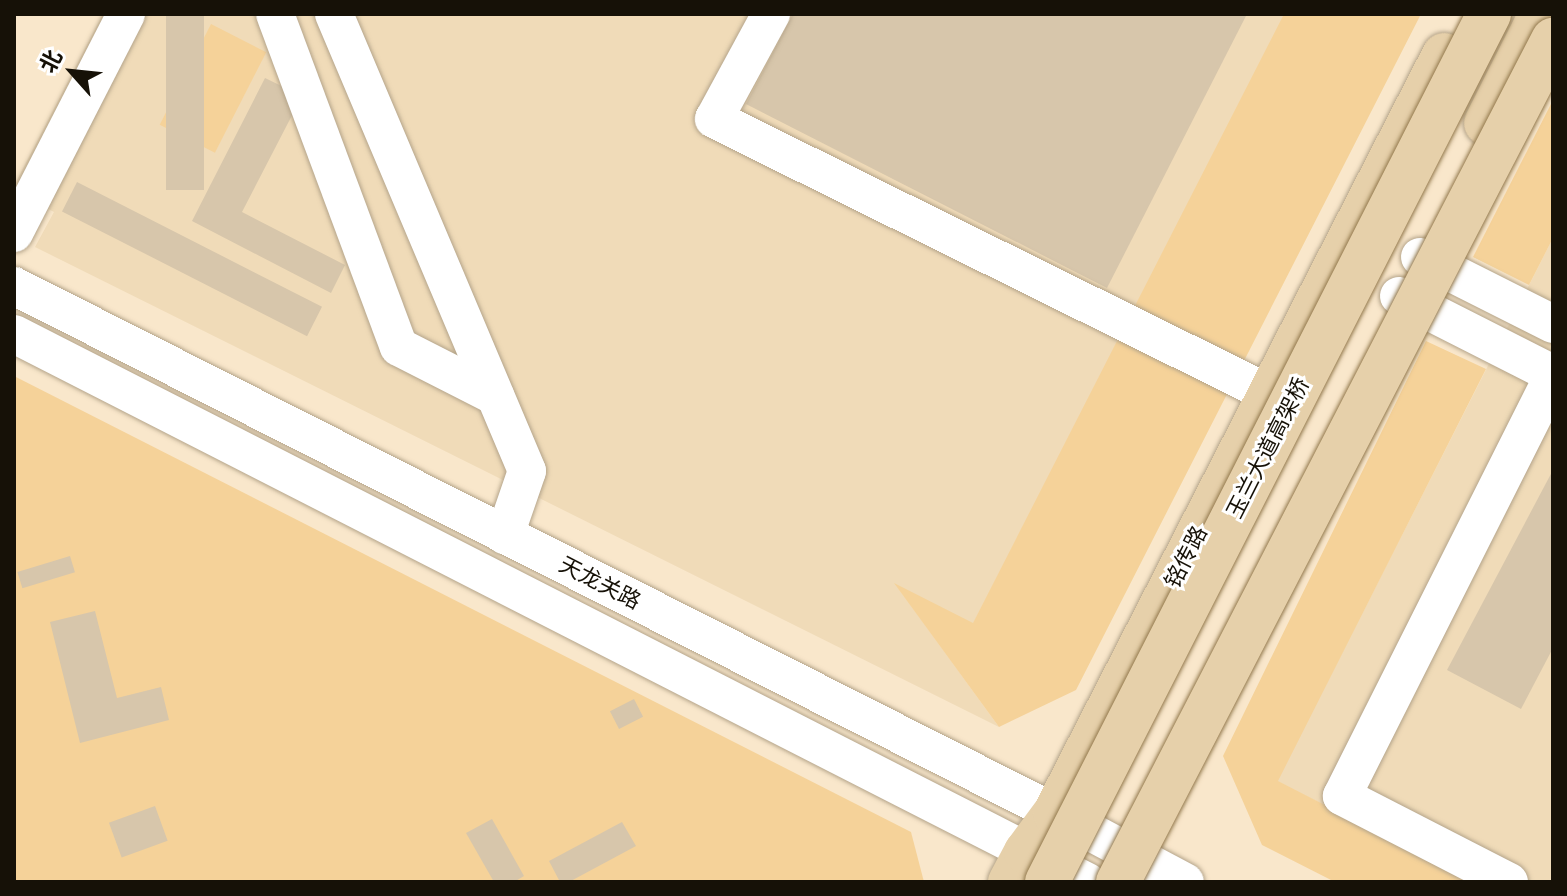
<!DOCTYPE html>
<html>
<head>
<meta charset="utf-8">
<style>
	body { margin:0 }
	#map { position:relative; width:1567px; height:896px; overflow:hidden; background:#f9e7cb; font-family:Quicksand,"Noto Sans SC",sans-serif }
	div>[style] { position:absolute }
	.built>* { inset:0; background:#f0dbb8 }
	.green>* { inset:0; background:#f5d299; transform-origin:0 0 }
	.building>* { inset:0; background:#d7c6ab; transform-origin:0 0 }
	.roads { filter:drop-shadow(0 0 2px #b4a48a) drop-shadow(0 0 2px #b4a48a) }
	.minor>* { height:38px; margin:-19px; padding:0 19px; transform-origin:19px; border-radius:19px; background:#fff }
	.major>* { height:44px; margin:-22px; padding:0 22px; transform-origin:22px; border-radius:22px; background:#e6d0aa }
	.bridges { filter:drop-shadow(0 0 2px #92784c) drop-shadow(0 0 2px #92784c) }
	.major-bridge>* { height:44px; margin:-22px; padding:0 22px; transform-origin:22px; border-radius:22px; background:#e6d0aa }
	span { translate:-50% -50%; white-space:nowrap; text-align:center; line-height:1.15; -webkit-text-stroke:6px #fff; paint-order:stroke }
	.street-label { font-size:22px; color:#161107 }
	.frame { position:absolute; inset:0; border:16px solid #161107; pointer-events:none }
	.north { position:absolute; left:32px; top:32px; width:80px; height:80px; -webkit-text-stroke:6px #fff; paint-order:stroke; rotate:297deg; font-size:22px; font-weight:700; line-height:32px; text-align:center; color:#161107 }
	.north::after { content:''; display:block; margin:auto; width:28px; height:36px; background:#161107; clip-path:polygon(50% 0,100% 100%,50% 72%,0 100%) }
</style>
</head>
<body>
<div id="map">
	<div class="built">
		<div style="clip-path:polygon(103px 14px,1286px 14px,973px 624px,896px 585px,999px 727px,35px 247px,54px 212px,14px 191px,14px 186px)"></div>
		<div style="clip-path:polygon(1553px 238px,1553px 882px,1475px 882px,1277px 781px)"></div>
	</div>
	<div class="green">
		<div style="clip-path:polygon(1284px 14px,1421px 14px,1076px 690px,999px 727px,894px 583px,973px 623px)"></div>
		<div style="left:211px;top:24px;width:62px;height:113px;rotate:27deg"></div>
		<div style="clip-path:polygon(1553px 100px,1553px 238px,1529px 285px,1473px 257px)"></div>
		<div style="clip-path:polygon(1426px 341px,1486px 369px,1278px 781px,1475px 882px,1335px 882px,1262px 845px,1223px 756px)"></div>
		<div style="clip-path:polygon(14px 376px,911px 832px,924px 882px,14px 882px)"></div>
	</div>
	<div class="building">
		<div style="left:166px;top:14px;width:38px;height:176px"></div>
		<div style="clip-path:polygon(793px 14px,1247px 14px,1107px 288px,746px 104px)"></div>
		<div style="clip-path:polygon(265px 78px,302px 96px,242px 212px,345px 265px,331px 293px,192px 221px)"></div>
		<div style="left:77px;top:182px;width:275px;height:33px;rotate:27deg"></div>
		<div style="clip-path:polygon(1553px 470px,1553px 648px,1521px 709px,1447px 670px)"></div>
		<div style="left:70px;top:556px;width:17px;height:55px;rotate:73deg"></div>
		<div style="clip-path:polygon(95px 611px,117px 698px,161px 687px,169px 720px,80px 743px,50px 622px)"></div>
		<div style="left:634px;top:699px;width:20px;height:27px;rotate:63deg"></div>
		<div style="left:155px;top:806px;width:37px;height:49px;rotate:70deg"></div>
		<div style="clip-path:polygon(492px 819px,524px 876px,514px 882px,494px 882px,466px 833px)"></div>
		<div style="clip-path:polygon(622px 822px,636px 846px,569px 882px,560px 882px,549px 861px)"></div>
	</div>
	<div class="roads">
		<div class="minor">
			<div style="left:275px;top:14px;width:355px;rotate:69.6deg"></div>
			<div style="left:399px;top:347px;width:108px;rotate:27deg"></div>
			<div style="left:334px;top:14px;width:496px;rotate:67.1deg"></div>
			<div style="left:527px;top:471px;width:68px;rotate:109deg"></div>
			<div style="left:771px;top:14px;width:119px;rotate:118.5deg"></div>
			<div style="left:714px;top:119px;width:620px;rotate:26.32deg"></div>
			<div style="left:14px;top:233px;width:246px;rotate:-62.9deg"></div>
			<div style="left:1420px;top:257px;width:149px;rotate:26.7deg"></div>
			<div style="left:14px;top:286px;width:1167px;rotate:26.85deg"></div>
			<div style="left:1055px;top:813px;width:147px;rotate:28deg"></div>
			<div style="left:1399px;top:296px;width:173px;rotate:26.9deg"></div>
			<div style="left:14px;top:334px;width:1205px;rotate:27.05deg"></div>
			<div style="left:1509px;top:882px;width:188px;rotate:-152.8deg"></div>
			<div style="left:1342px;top:796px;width:469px;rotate:-63.3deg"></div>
		</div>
		<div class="major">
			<div style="left:1486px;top:123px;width:122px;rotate:-63.2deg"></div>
			<div style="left:1010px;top:882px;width:34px;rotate:-62deg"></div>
			<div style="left:1026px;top:852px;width:49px;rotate:-53.4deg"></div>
			<div style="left:1055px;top:813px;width:852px;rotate:-62.83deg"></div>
		</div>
	</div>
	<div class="bridges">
		<div class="major-bridge">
			<div style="left:1047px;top:882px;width:974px;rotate:-63.01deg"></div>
			<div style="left:1118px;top:882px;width:948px;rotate:-62.68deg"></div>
		</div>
	</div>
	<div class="street-label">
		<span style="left:1268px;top:448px;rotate:-63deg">玉兰大道高架桥</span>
		<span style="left:1186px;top:557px;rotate:-63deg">铭传路</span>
		<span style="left:600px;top:583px;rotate:27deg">天龙关路</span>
	</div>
	<div class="frame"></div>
	<div class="north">北</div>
</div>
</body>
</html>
